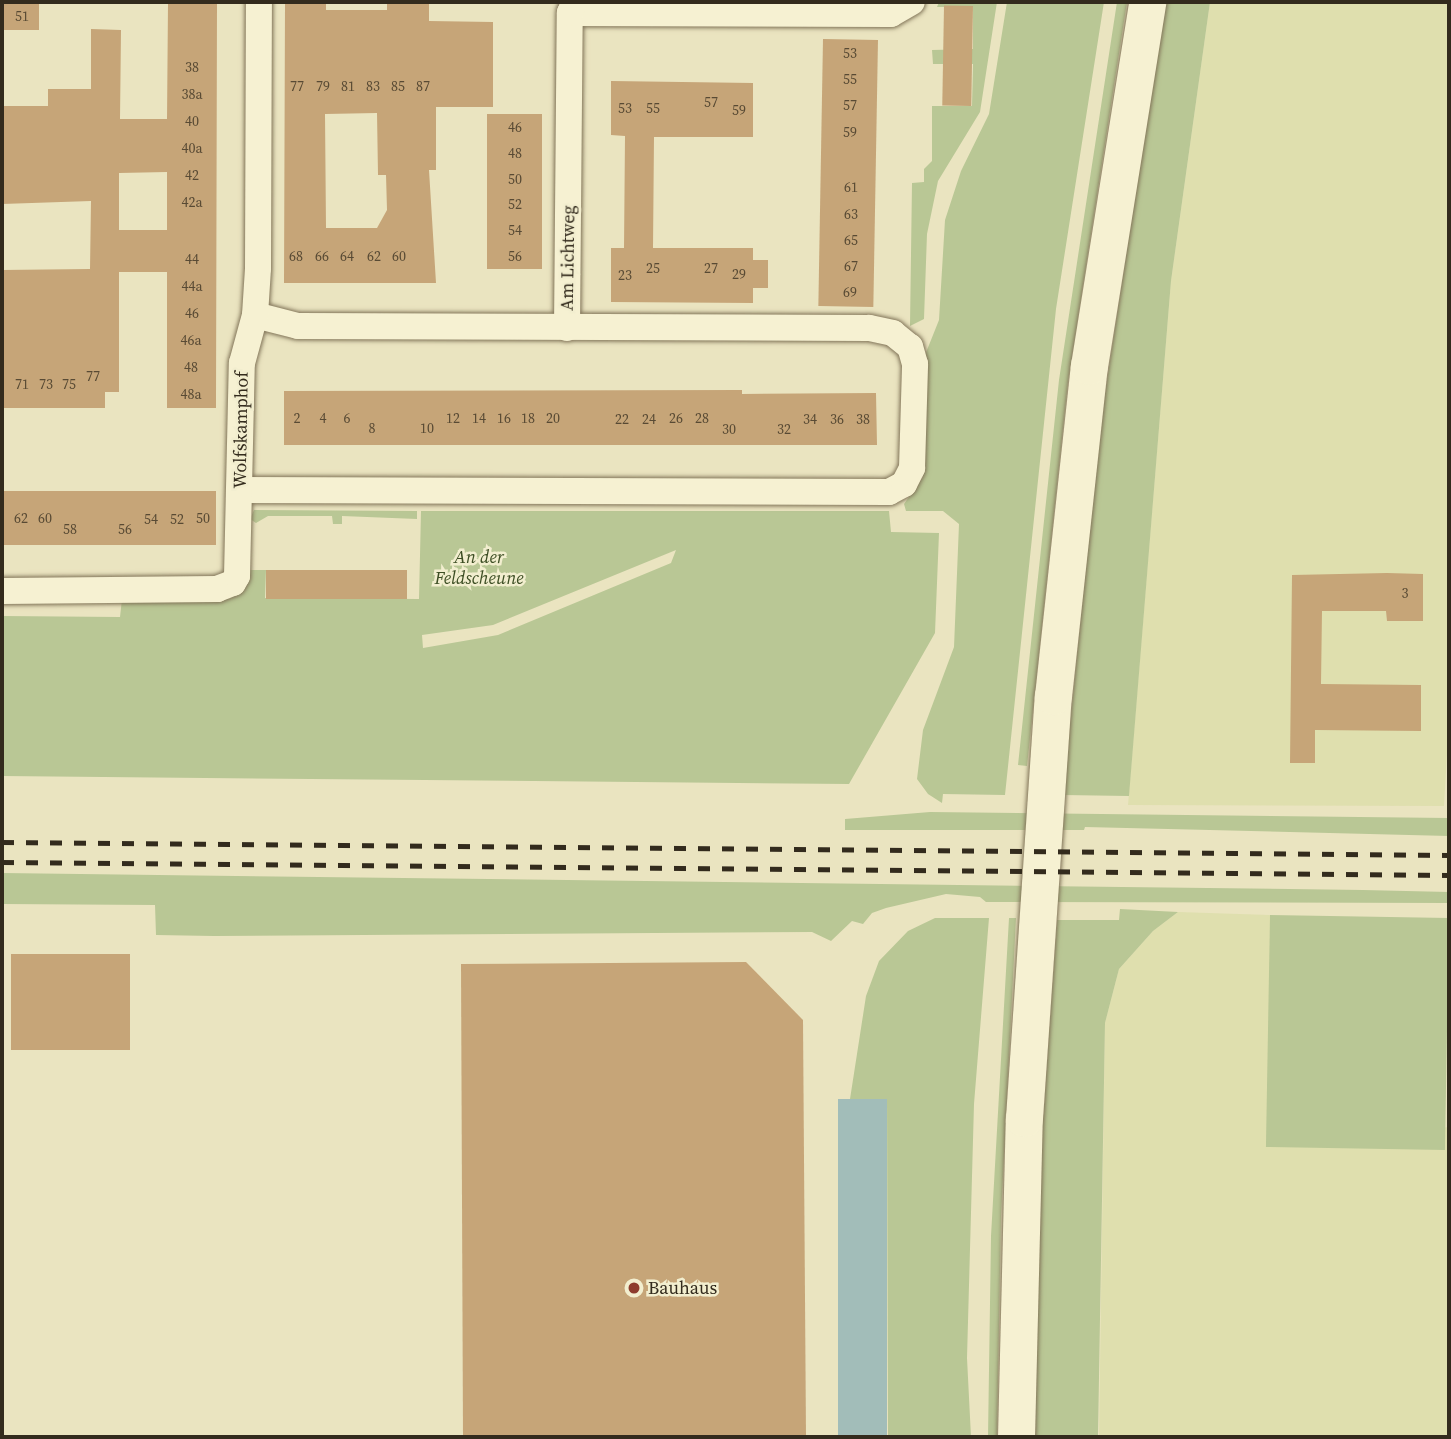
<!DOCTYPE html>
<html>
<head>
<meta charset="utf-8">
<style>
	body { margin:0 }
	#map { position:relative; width:1451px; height:1439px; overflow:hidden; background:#eae4c0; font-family:"Source Serif 4",serif }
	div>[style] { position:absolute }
	.farmland>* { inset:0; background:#dfdfae }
	.green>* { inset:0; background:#b9c795; transform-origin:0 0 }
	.water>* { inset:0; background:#a2bdb9; transform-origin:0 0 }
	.building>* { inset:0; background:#c6a578; transform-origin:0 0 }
	.roads { filter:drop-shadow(0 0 2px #827559) drop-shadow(0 0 2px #827559) }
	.minor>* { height:26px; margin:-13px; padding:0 13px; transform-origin:13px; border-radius:13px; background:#f6f1d2 }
	.secondary>* { height:37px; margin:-18.5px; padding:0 18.5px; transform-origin:18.5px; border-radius:18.5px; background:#f6f1d2 }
	.rail>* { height:5px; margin-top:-2.5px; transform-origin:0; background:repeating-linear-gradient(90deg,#332b1d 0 12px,transparent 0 24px) }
	.dots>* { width:19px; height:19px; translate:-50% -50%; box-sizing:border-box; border:4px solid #f2eecf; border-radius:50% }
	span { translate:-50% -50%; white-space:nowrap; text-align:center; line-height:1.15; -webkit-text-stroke:5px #f2eecf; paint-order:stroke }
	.number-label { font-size:14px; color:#584a34 }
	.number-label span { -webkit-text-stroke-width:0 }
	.street-label { font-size:18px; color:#332b1d }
	.park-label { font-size:18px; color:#3d4e24; font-style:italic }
	.poi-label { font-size:18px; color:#332b1d }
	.left { translate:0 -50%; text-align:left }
	.frame { position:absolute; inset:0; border:4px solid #332b1d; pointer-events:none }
</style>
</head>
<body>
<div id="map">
	<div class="farmland">
		<div style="clip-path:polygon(1210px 2px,1449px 2px,1449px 719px,1444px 806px,1128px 805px,1171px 281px)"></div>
		<div style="clip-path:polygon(1178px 912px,1270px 915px,1269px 1147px,1449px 1127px,1449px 1437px,1099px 1437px,1105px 1023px,1119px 969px,1153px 931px)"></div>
	</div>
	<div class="green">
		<div style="clip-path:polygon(939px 2px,997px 2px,980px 112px,938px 181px,927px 234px,924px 319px,910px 326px,912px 183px,924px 182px,924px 169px,932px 161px,932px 106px,972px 106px,973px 64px,933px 64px,932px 50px,973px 49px,973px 7px,937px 7px)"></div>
		<div style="clip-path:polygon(1007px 2px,1104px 2px,1056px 309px,1005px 795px,943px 794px,942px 803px,928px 794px,917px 779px,923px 730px,954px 647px,959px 524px,943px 511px,906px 511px,904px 504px,923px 477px,925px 355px,939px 320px,945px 220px,961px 171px,989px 114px)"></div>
		<div style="clip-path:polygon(1117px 2px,1127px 2px,1068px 382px,1027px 766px,1018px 765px,1059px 380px)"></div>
		<div style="clip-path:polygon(1165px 2px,1210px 2px,1171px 281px,1129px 796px,1063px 795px,1100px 426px)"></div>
		<div style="clip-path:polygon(254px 510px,417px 511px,417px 519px,342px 516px,342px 524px,333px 524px,332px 516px,268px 516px,256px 523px,250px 519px)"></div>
		<div style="clip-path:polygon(evenodd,421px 511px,889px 511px,891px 532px,939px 533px,935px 633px,849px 784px,2px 776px,2px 616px,120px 617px,122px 599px,229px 599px,243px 589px,249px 570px,266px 570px,265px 598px,419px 599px,421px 511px,676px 550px,671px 563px,498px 635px,423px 648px,422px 635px,493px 625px,676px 550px)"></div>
		<div style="clip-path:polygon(930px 812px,1449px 818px,1449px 836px,1085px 827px,1084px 830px,845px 830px,845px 819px)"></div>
		<div style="clip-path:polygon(2px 873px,1363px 890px,1449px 892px,1449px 903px,986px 902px,980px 897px,946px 894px,886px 908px,872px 913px,863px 924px,852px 921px,831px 941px,812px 932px,214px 936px,156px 935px,155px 905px,2px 904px)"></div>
		<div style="clip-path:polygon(1120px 909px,1178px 912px,1153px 931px,1119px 969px,1105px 1023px,1098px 1437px,1035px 1437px,1040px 1164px,1057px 920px,1119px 920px)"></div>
		<div style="left:1270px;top:915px;width:179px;height:232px;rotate:1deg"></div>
		<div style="clip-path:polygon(935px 918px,989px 918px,974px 1104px,967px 1358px,971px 1437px,888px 1437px,887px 1099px,850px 1099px,866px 996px,879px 961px,908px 931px)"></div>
		<div style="clip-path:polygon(1009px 918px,1016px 918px,1001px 1216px,997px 1437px,988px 1437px,991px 1236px)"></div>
	</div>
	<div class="water">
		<div style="left:838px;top:1099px;width:49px;height:338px"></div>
	</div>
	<div class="building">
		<div style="left:2px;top:2px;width:37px;height:28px"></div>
		<div style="clip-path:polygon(evenodd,168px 2px,217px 2px,216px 408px,167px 408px,167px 272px,119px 272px,119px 392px,105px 392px,105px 408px,2px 408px,2px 270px,90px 269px,91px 201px,2px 204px,2px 106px,48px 106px,48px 89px,91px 89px,91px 29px,121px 30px,120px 119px,167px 119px,168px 2px,167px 172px,167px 230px,119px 230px,119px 173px,167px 172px)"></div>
		<div style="clip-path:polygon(evenodd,285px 2px,326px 2px,326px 10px,387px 10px,387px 2px,429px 2px,429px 21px,493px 22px,493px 107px,436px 107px,436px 170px,429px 170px,436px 283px,284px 283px,285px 2px,377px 113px,378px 175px,386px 175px,387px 210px,377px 228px,326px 228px,325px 114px,377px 113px)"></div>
		<div style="left:973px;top:6px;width:100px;height:29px;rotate:91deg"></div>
		<div style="left:823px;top:39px;width:55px;height:267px;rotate:1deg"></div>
		<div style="clip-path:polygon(611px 81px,753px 83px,753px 137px,654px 137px,653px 248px,753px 248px,753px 260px,768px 260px,768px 288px,753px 288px,753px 303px,611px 302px,611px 248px,624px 248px,625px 136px,611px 135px)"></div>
		<div style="left:487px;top:114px;width:55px;height:155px"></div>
		<div style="clip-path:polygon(742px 390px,742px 394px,876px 393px,877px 445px,284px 445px,284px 391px)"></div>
		<div style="left:2px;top:491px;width:214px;height:54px"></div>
		<div style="left:266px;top:570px;width:141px;height:29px"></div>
		<div style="clip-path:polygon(1387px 573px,1423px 574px,1423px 621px,1387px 621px,1386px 611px,1322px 611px,1321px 684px,1421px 685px,1421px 731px,1315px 730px,1315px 763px,1290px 763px,1292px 575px)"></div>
		<div style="left:130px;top:954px;width:96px;height:119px;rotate:90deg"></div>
		<div style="clip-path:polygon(746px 962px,803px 1020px,806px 1437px,463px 1437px,461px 964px)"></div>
	</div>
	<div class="roads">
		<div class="minor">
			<div style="left:570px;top:13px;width:321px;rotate:0.2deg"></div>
			<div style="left:891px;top:14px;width:24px;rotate:-30deg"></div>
			<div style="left:567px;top:328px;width:315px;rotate:-89.5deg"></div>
			<div style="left:570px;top:13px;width:12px;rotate:-70deg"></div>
			<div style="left:240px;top:490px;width:649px;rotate:0.18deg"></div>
			<div style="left:889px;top:492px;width:17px;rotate:-28deg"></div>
			<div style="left:904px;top:484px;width:18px;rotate:-63deg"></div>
			<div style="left:912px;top:468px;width:104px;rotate:-88.3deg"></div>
			<div style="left:915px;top:364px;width:18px;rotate:-106deg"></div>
			<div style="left:910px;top:347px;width:22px;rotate:-141deg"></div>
			<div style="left:893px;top:333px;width:25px;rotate:-168deg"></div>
			<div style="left:869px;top:328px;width:571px;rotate:-179.8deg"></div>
			<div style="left:298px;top:326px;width:44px;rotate:-165.7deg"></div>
			<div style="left:2px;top:591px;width:215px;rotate:-0.5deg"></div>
			<div style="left:217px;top:589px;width:17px;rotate:-21deg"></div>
			<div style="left:233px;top:583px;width:8px;rotate:-60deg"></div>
			<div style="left:237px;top:576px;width:213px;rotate:-88.7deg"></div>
			<div style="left:242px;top:363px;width:50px;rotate:-74.8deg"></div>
			<div style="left:255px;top:315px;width:47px;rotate:-86.3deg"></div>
			<div style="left:258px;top:268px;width:266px;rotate:-89.8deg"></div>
		</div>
		<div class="secondary">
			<div style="left:1016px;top:1437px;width:319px;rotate:-88.6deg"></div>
			<div style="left:1024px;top:1118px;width:423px;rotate:-86.1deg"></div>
			<div style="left:1053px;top:696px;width:332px;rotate:-83.8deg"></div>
			<div style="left:1089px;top:366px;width:369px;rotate:-80.9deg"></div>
		</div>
	</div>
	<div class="rail">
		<div style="left:2px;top:842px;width:1447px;rotate:0.51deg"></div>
		<div style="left:2px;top:862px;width:1447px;rotate:0.51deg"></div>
	</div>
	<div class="dots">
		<div style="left:634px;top:1288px;background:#8d3c2d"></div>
	</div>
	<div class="number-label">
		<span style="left:22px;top:16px">51</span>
		<span style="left:850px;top:53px">53</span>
		<span style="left:192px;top:67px">38</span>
		<span style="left:850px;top:79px">55</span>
		<span style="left:297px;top:86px">77</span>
		<span style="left:323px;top:86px">79</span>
		<span style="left:348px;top:86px">81</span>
		<span style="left:373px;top:86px">83</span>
		<span style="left:398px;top:86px">85</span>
		<span style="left:423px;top:86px">87</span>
		<span style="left:192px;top:94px">38a</span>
		<span style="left:711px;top:102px">57</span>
		<span style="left:850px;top:105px">57</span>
		<span style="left:625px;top:108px">53</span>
		<span style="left:653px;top:108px">55</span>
		<span style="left:739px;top:110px">59</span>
		<span style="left:192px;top:121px">40</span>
		<span style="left:515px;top:127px">46</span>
		<span style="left:850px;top:132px">59</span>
		<span style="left:192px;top:148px">40a</span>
		<span style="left:515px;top:153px">48</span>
		<span style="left:192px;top:175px">42</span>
		<span style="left:515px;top:179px">50</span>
		<span style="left:851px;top:187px">61</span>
		<span style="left:192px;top:202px">42a</span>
		<span style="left:515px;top:204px">52</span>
		<span style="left:851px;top:214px">63</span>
		<span style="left:515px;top:230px">54</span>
		<span style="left:851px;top:240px">65</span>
		<span style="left:296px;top:256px">68</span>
		<span style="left:322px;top:256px">66</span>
		<span style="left:347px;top:256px">64</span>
		<span style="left:374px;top:256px">62</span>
		<span style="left:399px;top:256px">60</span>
		<span style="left:515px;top:256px">56</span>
		<span style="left:192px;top:259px">44</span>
		<span style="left:851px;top:266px">67</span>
		<span style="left:653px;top:268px">25</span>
		<span style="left:711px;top:268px">27</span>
		<span style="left:739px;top:274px">29</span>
		<span style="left:625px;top:275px">23</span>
		<span style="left:192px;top:286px">44a</span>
		<span style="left:850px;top:292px">69</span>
		<span style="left:192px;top:313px">46</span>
		<span style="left:191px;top:340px">46a</span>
		<span style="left:191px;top:367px">48</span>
		<span style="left:93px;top:376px">77</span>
		<span style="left:22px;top:384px">71</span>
		<span style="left:46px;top:384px">73</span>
		<span style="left:69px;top:384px">75</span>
		<span style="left:191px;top:394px">48a</span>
		<span style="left:297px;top:418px">2</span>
		<span style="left:323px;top:418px">4</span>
		<span style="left:347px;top:418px">6</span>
		<span style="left:453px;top:418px">12</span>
		<span style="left:479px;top:418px">14</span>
		<span style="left:504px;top:418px">16</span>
		<span style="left:528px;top:418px">18</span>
		<span style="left:553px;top:418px">20</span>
		<span style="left:676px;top:418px">26</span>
		<span style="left:702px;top:418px">28</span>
		<span style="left:622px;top:419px">22</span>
		<span style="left:649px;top:419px">24</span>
		<span style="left:810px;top:419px">34</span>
		<span style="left:837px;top:419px">36</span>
		<span style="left:863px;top:419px">38</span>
		<span style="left:372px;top:428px">8</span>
		<span style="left:427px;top:428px">10</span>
		<span style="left:729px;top:429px">30</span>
		<span style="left:784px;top:429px">32</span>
		<span style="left:21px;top:518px">62</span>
		<span style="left:45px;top:518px">60</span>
		<span style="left:203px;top:518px">50</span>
		<span style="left:151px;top:519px">54</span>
		<span style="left:177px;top:519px">52</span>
		<span style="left:70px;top:529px">58</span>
		<span style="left:125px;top:529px">56</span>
		<span style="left:1405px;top:593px">3</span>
	</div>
	<div class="street-label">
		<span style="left:568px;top:258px;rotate:-89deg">Am Lichtweg</span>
		<span style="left:241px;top:430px;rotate:-89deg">Wolfskamphof</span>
	</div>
	<div class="park-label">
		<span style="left:479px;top:568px">An der<br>Feldscheune</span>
	</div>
	<div class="poi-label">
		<span class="left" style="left:648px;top:1288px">Bauhaus</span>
	</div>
	<div class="frame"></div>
</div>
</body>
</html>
